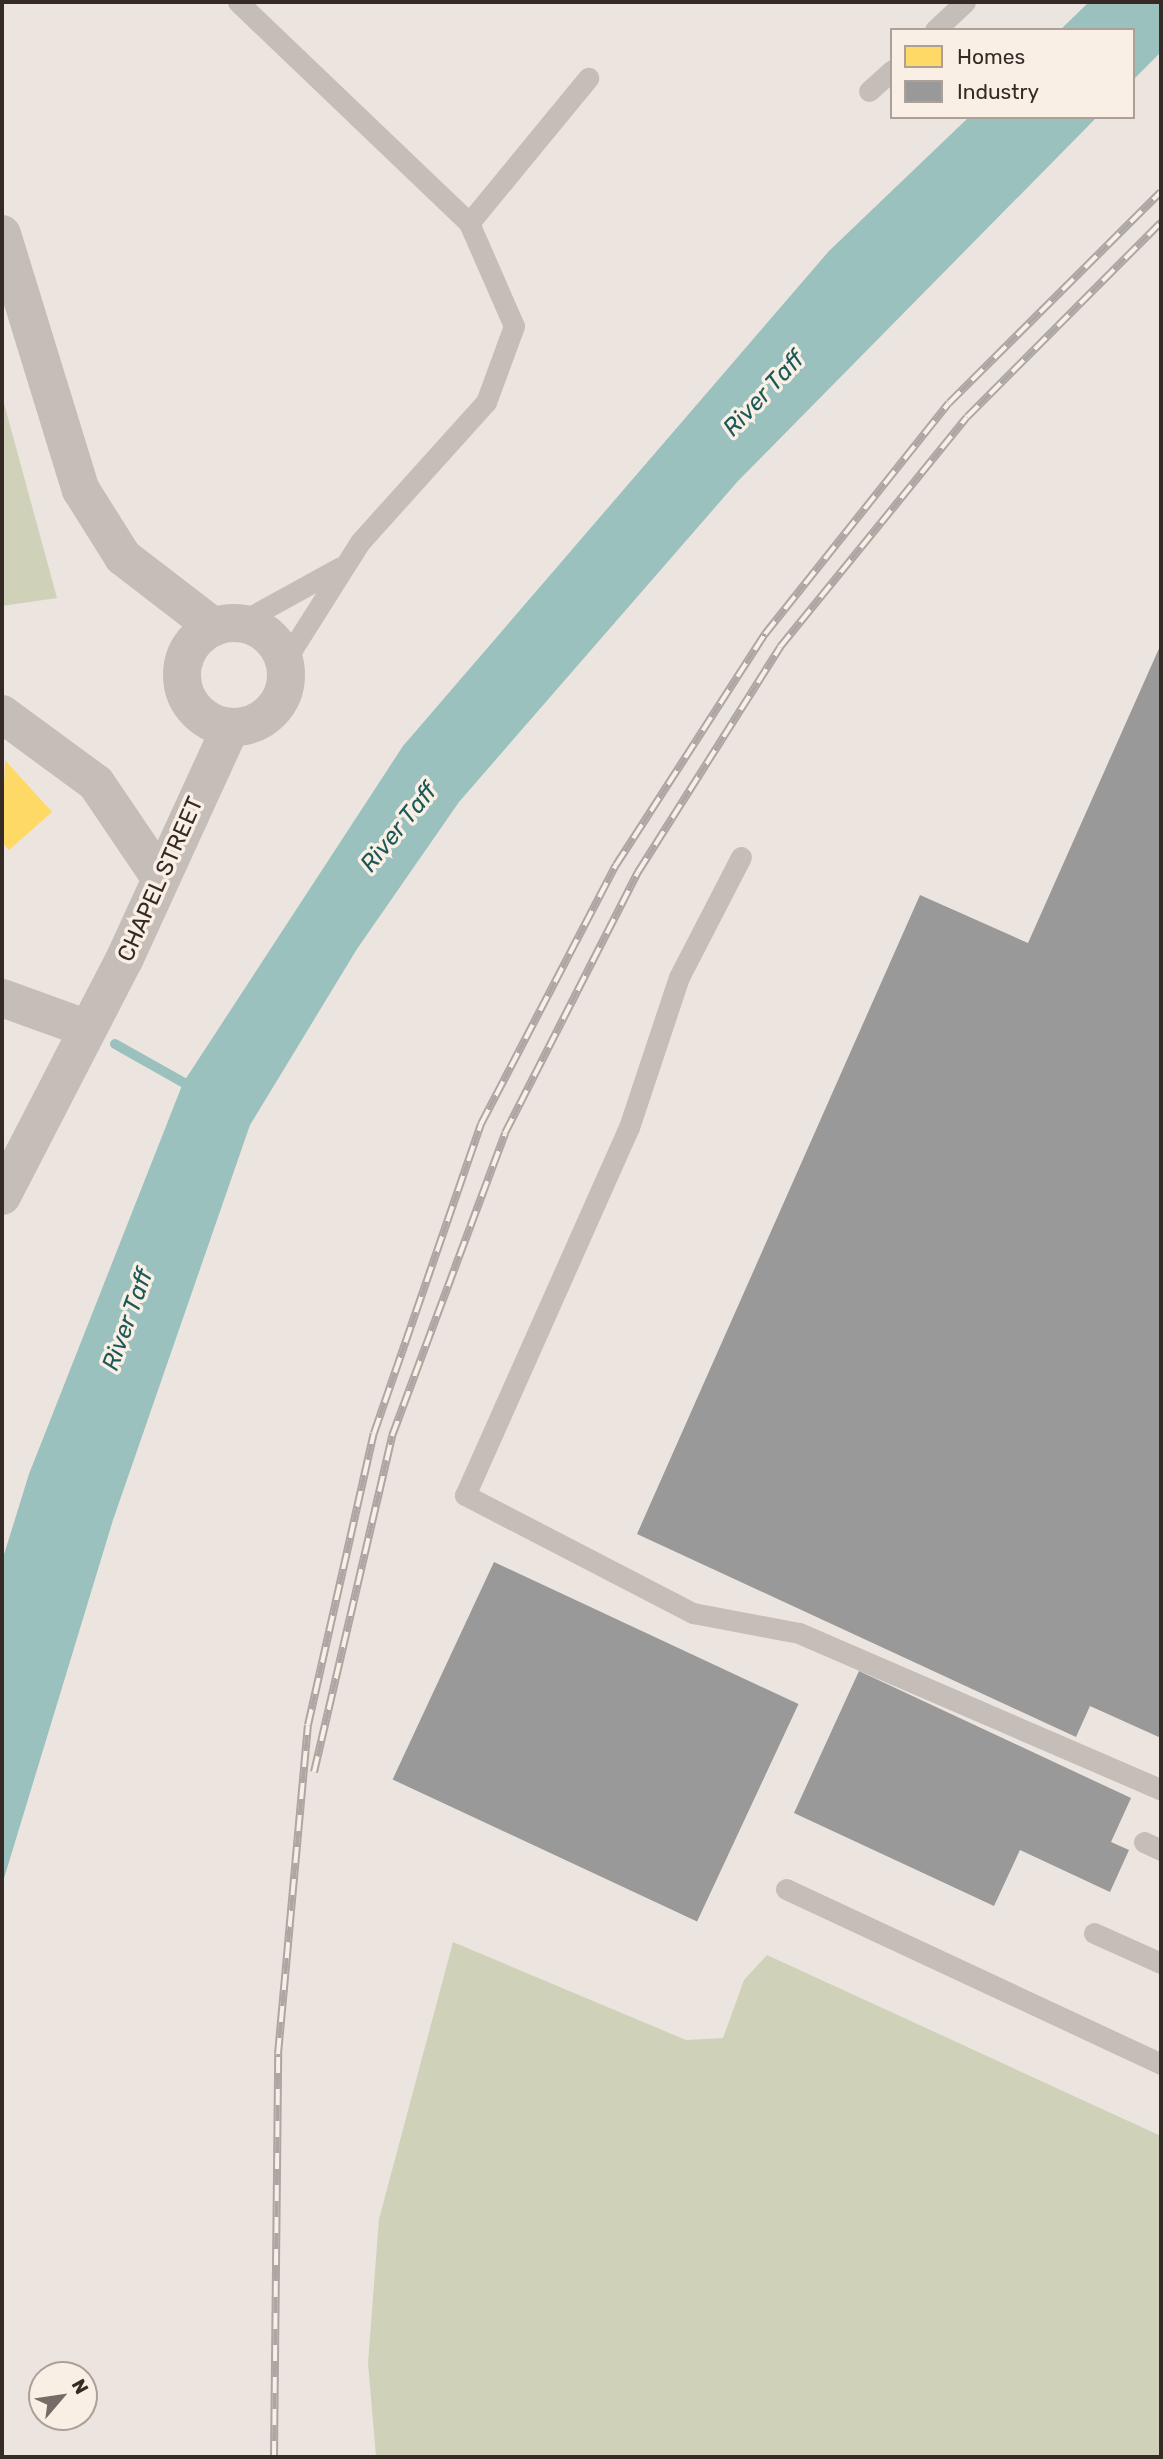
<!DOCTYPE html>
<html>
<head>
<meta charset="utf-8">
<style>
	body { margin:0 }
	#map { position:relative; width:1163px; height:2459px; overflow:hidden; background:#ece5df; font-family:Rubik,sans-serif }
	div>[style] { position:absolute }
	.green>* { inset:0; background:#cfd2b8 }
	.water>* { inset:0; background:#9ac1bd }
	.homes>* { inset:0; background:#ffd966 }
	.industry>* { inset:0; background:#999; transform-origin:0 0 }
	.stream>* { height:10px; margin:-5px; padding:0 5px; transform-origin:5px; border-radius:5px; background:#9ac1bd }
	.lane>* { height:21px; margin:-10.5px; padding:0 10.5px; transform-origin:10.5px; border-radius:10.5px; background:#c5bdb8 }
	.street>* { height:38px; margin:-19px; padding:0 19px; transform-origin:19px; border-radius:19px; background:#c5bdb8 }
	.street>.ring { margin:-19px; padding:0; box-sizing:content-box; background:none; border:38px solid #c5bdb8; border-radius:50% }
	.rail>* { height:8px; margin-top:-4px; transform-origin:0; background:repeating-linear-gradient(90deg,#faefe5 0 16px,#ada6a2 0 32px); box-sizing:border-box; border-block:2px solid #ada6a2 }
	span { translate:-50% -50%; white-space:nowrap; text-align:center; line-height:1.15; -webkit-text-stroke:7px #faefe5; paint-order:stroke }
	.street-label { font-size:23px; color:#362a26 }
	.water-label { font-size:24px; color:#1a5958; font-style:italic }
	.frame { position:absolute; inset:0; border:4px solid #362a26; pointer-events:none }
	.legend { position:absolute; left:890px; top:28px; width:245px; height:91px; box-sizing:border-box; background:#faefe5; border:2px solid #aca099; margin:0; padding:9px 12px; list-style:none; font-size:21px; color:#362a26 }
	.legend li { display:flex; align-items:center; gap:14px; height:35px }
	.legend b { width:35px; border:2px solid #aca099 }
	.north { position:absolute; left:28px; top:2361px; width:70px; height:70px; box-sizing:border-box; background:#faefe5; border:2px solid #aca099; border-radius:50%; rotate:61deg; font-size:19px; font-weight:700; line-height:28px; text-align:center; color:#362a26 }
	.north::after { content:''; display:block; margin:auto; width:24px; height:32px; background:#766b67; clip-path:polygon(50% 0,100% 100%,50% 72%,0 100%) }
</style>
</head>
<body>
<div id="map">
	<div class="green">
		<div style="clip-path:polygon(2px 396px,57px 598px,2px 606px)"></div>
		<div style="clip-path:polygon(453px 1942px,686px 2040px,723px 2038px,744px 1980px,767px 1955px,1161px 2136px,1161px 2457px,376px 2457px,368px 2363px,379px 2219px)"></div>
	</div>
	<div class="water">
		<div style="clip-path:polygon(1089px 2px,1161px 2px,1161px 52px,1133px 80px,1133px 30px,1060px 30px)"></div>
		<div style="clip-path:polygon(969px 117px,1097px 117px,738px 481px,459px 802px,357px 949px,250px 1125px,113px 1520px,2px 1885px,2px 1561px,29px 1474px,183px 1083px,403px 746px,829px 251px)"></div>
	</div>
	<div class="homes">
		<div style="clip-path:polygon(5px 760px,52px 812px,9px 850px,2px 842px)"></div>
	</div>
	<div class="industry">
		<div style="clip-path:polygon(1161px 644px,1161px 1738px,1090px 1706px,1076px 1737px,637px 1534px,920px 895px,1028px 943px)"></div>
		<div style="left:494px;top:1562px;width:336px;height:240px;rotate:25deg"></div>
		<div style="clip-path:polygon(859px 1671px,1131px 1798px,1111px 1842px,1129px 1850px,1110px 1892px,1020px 1850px,994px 1906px,794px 1813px)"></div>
	</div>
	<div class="stream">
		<div style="left:115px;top:1044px;width:92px;rotate:29.4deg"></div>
	</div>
	<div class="lane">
		<div style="left:238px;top:2px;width:320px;rotate:43.7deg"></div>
		<div style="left:469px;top:223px;width:112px;rotate:66.4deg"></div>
		<div style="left:514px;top:326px;width:81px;rotate:110.2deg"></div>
		<div style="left:486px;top:402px;width:188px;rotate:132deg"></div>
		<div style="left:360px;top:542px;width:142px;rotate:122.3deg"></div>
		<div style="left:935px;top:30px;width:41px;rotate:-43deg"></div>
		<div style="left:869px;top:91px;width:31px;rotate:-42deg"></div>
		<div style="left:469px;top:223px;width:188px;rotate:-50.6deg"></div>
		<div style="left:241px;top:622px;width:112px;rotate:-28.9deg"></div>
		<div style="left:741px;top:857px;width:135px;rotate:117.3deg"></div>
		<div style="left:679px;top:977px;width:158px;rotate:108.4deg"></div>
		<div style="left:629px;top:1127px;width:403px;rotate:114deg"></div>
		<div style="left:465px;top:1495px;width:257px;rotate:27.4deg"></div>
		<div style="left:693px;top:1613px;width:108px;rotate:10.7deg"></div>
		<div style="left:799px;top:1633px;width:395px;rotate:23.4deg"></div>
		<div style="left:1144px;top:1842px;width:19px;rotate:25deg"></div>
		<div style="left:786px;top:1889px;width:414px;rotate:25deg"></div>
		<div style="left:1094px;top:1933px;width:73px;rotate:24.1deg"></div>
	</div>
	<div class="street">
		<div style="left:2px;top:234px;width:268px;rotate:72.9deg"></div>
		<div style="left:81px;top:490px;width:79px;rotate:57.9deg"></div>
		<div style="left:123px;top:557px;width:115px;rotate:37.6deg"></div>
		<div class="ring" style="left:182px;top:623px;width:66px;height:66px"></div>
		<div style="left:2px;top:714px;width:117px;rotate:36.3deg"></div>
		<div style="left:96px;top:783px;width:112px;rotate:55.9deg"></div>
		<div style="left:2px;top:998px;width:91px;rotate:19.8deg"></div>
		<div style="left:2px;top:1196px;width:266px;rotate:-62.7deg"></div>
		<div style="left:124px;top:960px;width:255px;rotate:-65.4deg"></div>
	</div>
	<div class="rail">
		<div style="left:314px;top:1772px;width:345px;rotate:-76.9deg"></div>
		<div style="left:392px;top:1436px;width:323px;rotate:-69.5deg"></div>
		<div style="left:505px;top:1133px;width:293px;rotate:-63deg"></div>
		<div style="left:638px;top:872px;width:266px;rotate:-57.7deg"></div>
		<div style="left:780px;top:647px;width:296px;rotate:-50.9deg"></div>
		<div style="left:967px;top:417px;width:275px;rotate:-45.1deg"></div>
		<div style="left:274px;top:2457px;width:403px;rotate:-89.4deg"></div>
		<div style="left:278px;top:2054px;width:330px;rotate:-84.8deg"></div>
		<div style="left:308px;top:1725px;width:299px;rotate:-77.3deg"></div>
		<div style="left:374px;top:1433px;width:327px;rotate:-70.9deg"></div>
		<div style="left:481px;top:1124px;width:292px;rotate:-62.5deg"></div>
		<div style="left:616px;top:865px;width:275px;rotate:-57.2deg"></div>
		<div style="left:765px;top:634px;width:295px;rotate:-51.5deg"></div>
		<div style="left:949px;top:403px;width:299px;rotate:-44.9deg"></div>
	</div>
	<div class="street-label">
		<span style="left:160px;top:879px;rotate:-66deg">CHAPEL STREET</span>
	</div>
	<div class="water-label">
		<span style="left:764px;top:394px;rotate:-47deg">River Taff</span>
		<span style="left:399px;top:828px;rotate:-51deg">River Taff</span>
		<span style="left:128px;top:1320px;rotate:-70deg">River Taff</span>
	</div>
	<div class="frame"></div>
	<ul class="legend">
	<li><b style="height:19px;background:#ffd966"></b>Homes</li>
	<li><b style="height:19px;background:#999"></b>Industry</li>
	</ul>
	<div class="north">N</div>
</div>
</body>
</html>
